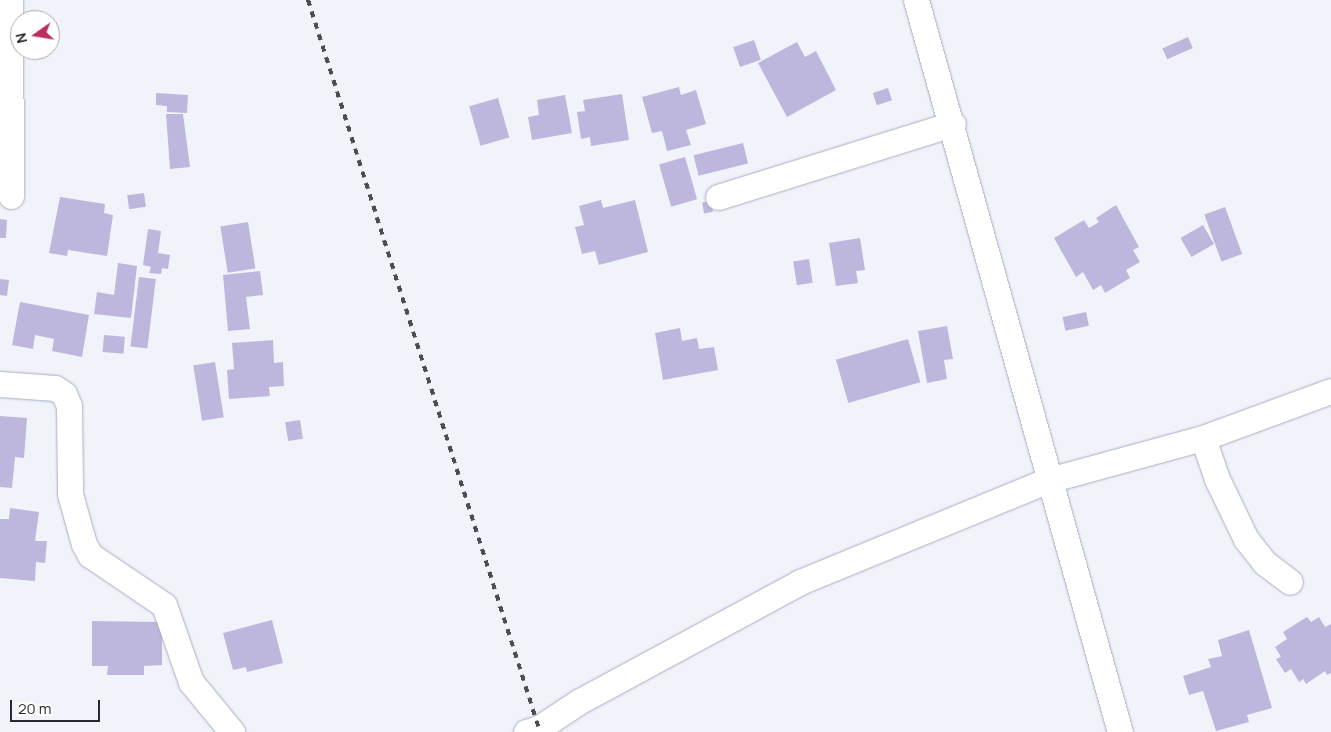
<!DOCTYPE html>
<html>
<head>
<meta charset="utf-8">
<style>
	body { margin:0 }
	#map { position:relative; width:1331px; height:732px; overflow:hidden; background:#f1f3fb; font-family:Manrope,sans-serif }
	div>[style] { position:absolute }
	.building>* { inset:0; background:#beb7dd; transform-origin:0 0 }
	.roads { filter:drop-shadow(0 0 1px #a9adc0) drop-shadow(0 0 1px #a9adc0) }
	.minor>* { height:25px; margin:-12.5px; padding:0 12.5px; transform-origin:12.5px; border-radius:12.5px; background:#fff }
	.rail>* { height:4px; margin-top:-2px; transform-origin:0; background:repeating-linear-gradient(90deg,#4b4d54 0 6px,transparent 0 12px) }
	span { translate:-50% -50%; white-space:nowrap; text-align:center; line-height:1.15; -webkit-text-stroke:4px #fff; paint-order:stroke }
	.north { position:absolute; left:10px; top:10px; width:50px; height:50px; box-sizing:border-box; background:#fff; border:1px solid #a9a9ac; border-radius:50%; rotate:257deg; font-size:14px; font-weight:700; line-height:20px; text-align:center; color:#272930 }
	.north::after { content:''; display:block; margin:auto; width:18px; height:22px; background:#bd2e5c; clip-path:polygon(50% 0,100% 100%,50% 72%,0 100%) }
	.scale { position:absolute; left:10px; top:700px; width:90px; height:22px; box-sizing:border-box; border:2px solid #272930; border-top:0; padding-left:6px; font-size:15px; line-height:18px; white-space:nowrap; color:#272930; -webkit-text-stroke:4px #fff; paint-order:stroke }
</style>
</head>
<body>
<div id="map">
	<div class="building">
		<div style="left:1188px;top:37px;width:12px;height:28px;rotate:66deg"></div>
		<div style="left:754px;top:40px;width:21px;height:22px;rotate:71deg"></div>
		<div style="clip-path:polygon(797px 42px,805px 57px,816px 51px,836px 90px,787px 117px,758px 63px)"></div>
		<div style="clip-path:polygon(679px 87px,681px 95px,696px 90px,706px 124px,686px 130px,691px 145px,667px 151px,662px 131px,652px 133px,642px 97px)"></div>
		<div style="left:888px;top:88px;width:13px;height:16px;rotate:72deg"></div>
		<div style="clip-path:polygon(156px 93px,188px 95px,187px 113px,167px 112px,167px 106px,156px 105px)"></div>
		<div style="clip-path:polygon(622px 94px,629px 140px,591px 146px,590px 137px,581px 139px,577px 112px,585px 111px,583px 100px)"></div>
		<div style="clip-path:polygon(565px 95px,572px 133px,532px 140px,528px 117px,539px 115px,537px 100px)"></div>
		<div style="left:498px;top:98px;width:41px;height:30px;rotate:74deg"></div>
		<div style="clip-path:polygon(166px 114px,183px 114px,190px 167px,170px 169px)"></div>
		<div style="left:743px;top:143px;width:21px;height:51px;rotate:76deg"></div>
		<div style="left:685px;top:157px;width:44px;height:27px;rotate:74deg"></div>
		<div style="left:144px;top:193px;width:14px;height:17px;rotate:82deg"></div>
		<div style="clip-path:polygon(60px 197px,105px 204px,104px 213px,113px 215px,107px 256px,68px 250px,67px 256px,49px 253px)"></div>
		<div style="clip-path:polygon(601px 200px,603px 208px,635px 200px,648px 252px,599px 265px,595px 251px,582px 254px,575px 227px,584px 225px,579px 206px)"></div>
		<div style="left:711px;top:201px;width:11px;height:9px;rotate:80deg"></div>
		<div style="clip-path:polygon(1116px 205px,1139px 247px,1133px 250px,1140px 262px,1126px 270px,1130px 278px,1105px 293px,1101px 285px,1093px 290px,1083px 272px,1076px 277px,1054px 238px,1084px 220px,1089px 228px,1099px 222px,1096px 218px)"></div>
		<div style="left:1225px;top:207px;width:50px;height:22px;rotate:70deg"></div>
		<div style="clip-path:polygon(0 219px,7px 220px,6px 238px,0 238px)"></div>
		<div style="left:248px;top:222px;width:47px;height:28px;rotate:81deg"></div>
		<div style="left:1203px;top:225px;width:22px;height:26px;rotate:60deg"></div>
		<div style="clip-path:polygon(148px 229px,161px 231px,158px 253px,170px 255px,168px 269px,162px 268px,161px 274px,149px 273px,151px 267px,143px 265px)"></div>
		<div style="clip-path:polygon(860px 238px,865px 270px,856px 271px,858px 283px,836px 286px,829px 243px)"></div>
		<div style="left:809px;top:259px;width:24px;height:16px;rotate:81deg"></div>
		<div style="clip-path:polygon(118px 263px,137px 266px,131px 318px,94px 314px,97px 292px,114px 295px)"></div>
		<div style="clip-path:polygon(260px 271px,263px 295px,246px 297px,250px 329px,228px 331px,223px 275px)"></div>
		<div style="left:139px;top:277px;width:17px;height:70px;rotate:7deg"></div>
		<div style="clip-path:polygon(0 279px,9px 280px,7px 296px,0 295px)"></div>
		<div style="clip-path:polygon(20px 302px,89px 315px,82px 357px,52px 351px,54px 339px,35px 335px,33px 349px,12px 345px)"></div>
		<div style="left:1086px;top:312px;width:14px;height:24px;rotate:78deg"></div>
		<div style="clip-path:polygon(947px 326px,953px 359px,944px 360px,947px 379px,927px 383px,918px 331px)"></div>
		<div style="clip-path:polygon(680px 328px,682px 341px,697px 338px,699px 349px,714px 347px,718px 370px,663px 380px,655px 333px)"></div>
		<div style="left:104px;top:335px;width:21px;height:17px;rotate:5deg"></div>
		<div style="left:908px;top:339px;width:45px;height:75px;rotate:74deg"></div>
		<div style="clip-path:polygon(273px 340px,274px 363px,283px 362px,284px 386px,269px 387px,270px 396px,229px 399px,227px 370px,234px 369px,232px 343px)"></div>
		<div style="left:215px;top:362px;width:56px;height:22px;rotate:81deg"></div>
		<div style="clip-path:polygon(0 416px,27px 418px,24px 458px,15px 457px,12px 488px,0 487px)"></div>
		<div style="left:300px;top:420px;width:19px;height:15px;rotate:81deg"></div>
		<div style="clip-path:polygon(10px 508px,39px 512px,35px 541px,47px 541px,45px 563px,36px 562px,35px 581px,0 578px,0 519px,9px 519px)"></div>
		<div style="clip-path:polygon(1307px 617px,1311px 622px,1319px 617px,1325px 627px,1331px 624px,1331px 673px,1327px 675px,1325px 671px,1306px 684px,1303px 679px,1299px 682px,1291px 669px,1285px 673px,1276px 659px,1281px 657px,1275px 647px,1287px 639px,1283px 632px)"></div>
		<div style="clip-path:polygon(272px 620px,283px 663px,247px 672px,246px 667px,233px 670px,223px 633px)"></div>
		<div style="clip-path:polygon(92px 621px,162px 622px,162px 665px,144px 666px,144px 675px,107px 675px,108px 666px,92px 666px)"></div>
		<div style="clip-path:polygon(1249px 630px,1272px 708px,1247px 715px,1249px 722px,1216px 731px,1203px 691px,1189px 695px,1183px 676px,1211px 667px,1208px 659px,1222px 656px,1218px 640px)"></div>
	</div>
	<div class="roads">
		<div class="minor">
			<div style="left:10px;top:0;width:196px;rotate:89.7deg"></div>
			<div style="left:916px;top:0;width:760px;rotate:74.43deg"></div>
			<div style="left:718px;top:197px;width:246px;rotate:-17.3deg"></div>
			<div style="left:0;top:384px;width:55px;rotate:4.2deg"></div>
			<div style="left:55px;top:388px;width:11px;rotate:34deg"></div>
			<div style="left:64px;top:394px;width:13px;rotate:67deg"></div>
			<div style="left:69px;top:406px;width:88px;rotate:89.3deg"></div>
			<div style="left:70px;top:494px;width:52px;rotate:74.4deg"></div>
			<div style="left:84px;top:544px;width:13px;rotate:61deg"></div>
			<div style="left:90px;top:555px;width:89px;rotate:34deg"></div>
			<div style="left:164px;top:605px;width:82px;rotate:70.7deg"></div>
			<div style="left:191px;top:682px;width:65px;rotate:50.6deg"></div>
			<div style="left:1203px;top:438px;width:43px;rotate:71.1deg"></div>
			<div style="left:1217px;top:479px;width:67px;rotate:64.2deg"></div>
			<div style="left:1246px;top:539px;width:31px;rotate:52deg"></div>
			<div style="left:1265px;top:563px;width:31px;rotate:37deg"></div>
			<div style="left:526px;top:732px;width:14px;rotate:-17deg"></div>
			<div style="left:539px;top:728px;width:49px;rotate:-33.4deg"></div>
			<div style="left:580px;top:701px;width:250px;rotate:-28.4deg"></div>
			<div style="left:800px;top:582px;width:269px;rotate:-22.3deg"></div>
			<div style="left:1049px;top:480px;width:160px;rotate:-15.3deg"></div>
			<div style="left:1203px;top:438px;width:136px;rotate:-20.2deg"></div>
		</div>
	</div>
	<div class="rail">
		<div style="left:308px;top:0;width:768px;rotate:72.41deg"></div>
	</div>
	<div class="north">N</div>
	<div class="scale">20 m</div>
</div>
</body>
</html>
